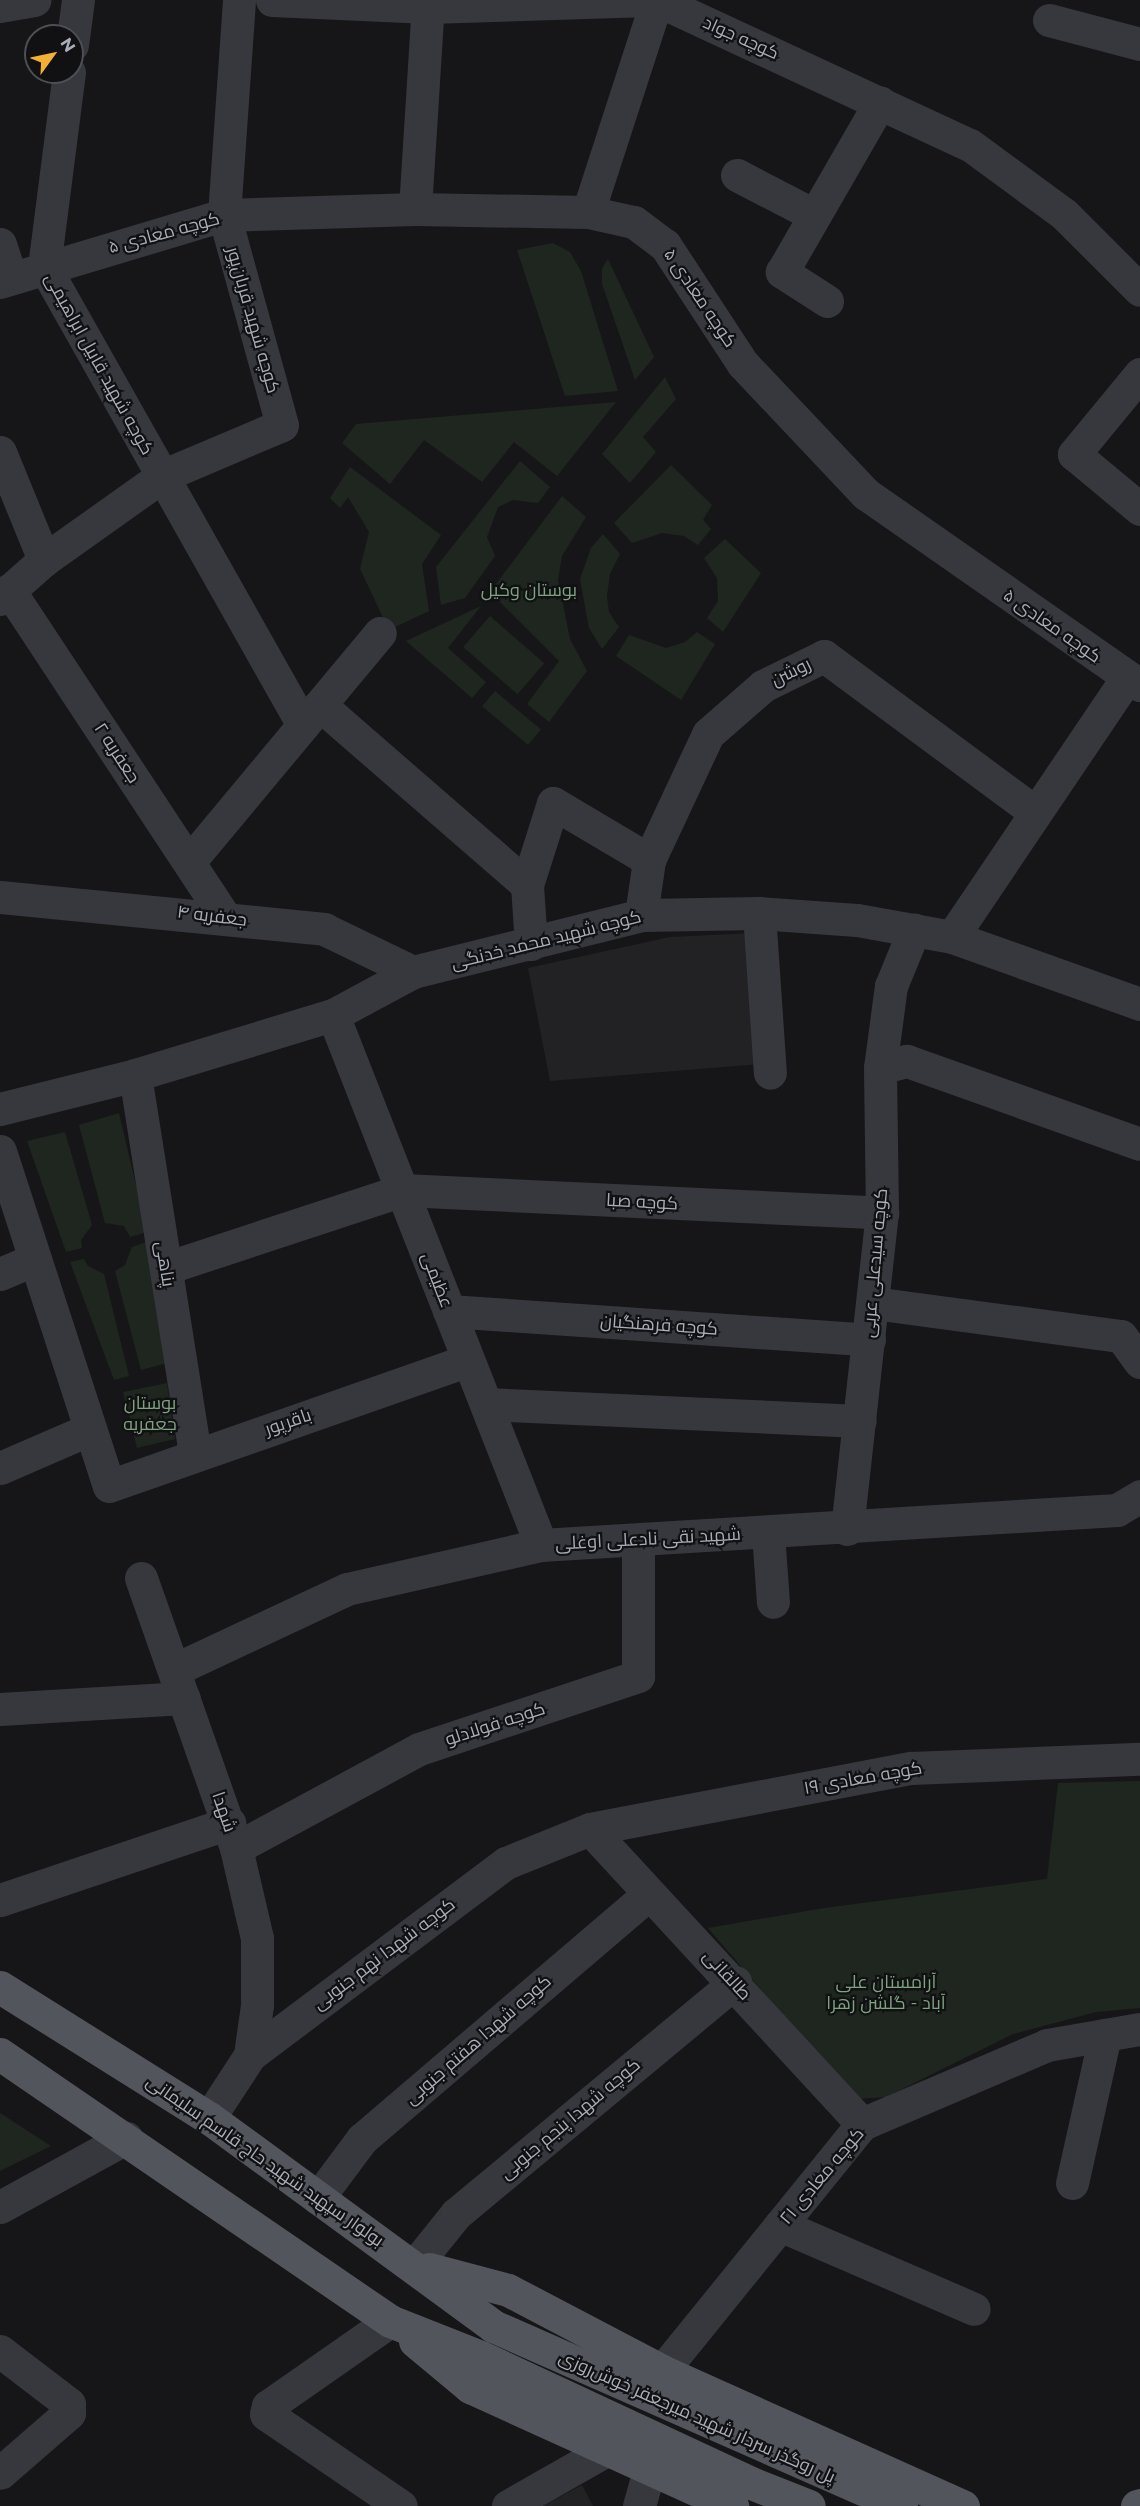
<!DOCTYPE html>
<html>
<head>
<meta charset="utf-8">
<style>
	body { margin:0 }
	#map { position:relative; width:1140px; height:2506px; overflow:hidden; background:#161618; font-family:Montserrat,Cairo,sans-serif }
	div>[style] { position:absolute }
	.built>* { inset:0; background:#222225 }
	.green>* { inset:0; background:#1e261f; transform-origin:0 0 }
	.minor>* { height:33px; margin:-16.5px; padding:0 16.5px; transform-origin:16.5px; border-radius:16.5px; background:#37383d }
	.major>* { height:33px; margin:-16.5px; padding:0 16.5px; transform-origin:16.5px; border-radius:16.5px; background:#53555c }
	span { translate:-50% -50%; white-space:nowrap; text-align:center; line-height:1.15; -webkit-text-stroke:4.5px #111113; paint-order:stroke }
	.street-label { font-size:18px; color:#a8adb8 }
	.park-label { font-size:18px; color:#7fa381 }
	.north { position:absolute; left:24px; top:24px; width:60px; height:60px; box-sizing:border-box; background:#111113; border:2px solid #4d4f55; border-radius:50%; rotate:57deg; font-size:16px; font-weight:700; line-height:24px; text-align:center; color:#a8adb8 }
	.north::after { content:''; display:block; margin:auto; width:21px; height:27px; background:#f2b134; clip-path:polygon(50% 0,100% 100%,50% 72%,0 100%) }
</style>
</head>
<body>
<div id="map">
	<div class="built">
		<div style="clip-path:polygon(753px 933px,761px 1064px,550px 1081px,528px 968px,670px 937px)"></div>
		<div style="clip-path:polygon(582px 2485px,593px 2506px,543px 2506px)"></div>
	</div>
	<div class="green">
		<div style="clip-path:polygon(553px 243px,570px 252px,581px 271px,618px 391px,565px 396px,517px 250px)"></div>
		<div style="clip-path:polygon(608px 259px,654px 357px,635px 380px,602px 284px,602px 268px)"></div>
		<div style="clip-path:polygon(665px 377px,676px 399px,643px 437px,656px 452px,630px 483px,602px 454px)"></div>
		<div style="clip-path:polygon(616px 402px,557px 476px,514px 442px,482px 482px,424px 440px,390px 484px,342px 443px,356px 424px)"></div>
		<div style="clip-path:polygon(520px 461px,550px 487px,538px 503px,513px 500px,498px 507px,487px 537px,495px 556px,465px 598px,441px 605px,436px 567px)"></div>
		<div style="clip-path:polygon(671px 465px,712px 505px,703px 520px,711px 529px,698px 545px,684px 536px,662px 533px,632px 543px,614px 523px)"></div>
		<div style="clip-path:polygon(350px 467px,441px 535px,422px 564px,429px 611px,389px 630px,360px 569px,369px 532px,348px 497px,340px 508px,330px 498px)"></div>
		<div style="clip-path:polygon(562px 496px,586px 517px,562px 556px,558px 580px,570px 639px,587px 671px,549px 722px,527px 704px,559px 661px,490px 592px)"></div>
		<div style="clip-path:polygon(603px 534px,620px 554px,610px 574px,607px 596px,609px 612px,619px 627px,602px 649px,589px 628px,580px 579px,591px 548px)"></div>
		<div style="clip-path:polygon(725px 539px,761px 573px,723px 632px,707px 618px,718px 601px,717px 578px,704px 558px)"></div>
		<div style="clip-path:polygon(481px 606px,448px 648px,486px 682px,472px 698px,406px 641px)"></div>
		<div style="left:490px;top:616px;width:72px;height:41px;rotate:41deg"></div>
		<div style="clip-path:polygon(697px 632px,715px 644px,681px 700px,616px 656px,629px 635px,666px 648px,685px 642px)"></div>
		<div style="left:495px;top:691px;width:60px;height:20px;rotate:40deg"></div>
		<div style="clip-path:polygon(119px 1113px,147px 1232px,130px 1237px,124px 1226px,105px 1223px,79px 1125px)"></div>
		<div style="clip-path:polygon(65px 1132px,92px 1225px,81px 1240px,82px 1248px,66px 1252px,27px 1141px)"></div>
		<div style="clip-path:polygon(149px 1241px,167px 1363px,141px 1370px,115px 1271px,125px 1265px,132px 1247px)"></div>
		<div style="clip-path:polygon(84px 1259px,88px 1266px,104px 1274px,129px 1376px,114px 1380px,70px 1262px)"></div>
		<div style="clip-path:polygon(167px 1383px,175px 1439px,137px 1448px,123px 1392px)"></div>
		<div style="clip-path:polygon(1140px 1781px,1140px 2008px,1096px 2012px,1013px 2034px,886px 2097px,855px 2099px,708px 1928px,824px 1908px,1047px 1879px,1058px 1783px)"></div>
		<div style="clip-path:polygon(0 2113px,51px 2146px,0 2171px)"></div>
	</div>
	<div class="minor">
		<div style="left:272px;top:0;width:157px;rotate:2.6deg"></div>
		<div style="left:429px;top:7px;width:228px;rotate:-1.8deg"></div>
		<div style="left:657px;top:0;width:345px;rotate:24.9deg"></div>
		<div style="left:970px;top:145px;width:117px;rotate:36.3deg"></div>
		<div style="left:1064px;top:214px;width:107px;rotate:45deg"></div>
		<div style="left:0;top:6px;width:35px;rotate:-10deg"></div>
		<div style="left:1049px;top:20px;width:94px;rotate:14.8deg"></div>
		<div style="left:72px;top:45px;width:45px;rotate:-82.4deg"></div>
		<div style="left:69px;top:72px;width:196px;rotate:97.3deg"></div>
		<div style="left:44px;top:266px;width:527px;rotate:60.57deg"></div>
		<div style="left:737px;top:175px;width:87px;rotate:27.5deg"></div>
		<div style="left:415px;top:209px;width:209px;rotate:-86.4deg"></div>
		<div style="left:588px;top:212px;width:223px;rotate:-72deg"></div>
		<div style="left:0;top:244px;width:36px;rotate:72deg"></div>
		<div style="left:0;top:282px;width:234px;rotate:-16.7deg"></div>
		<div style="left:224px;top:215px;width:191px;rotate:-1.8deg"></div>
		<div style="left:415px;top:209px;width:173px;rotate:1deg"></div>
		<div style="left:588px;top:212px;width:47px;rotate:12.3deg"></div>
		<div style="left:634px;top:222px;width:39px;rotate:37deg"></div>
		<div style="left:665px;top:245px;width:142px;rotate:56.8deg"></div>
		<div style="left:743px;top:364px;width:179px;rotate:46.6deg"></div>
		<div style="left:866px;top:494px;width:334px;rotate:34.9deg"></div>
		<div style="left:827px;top:301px;width:54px;rotate:-147.2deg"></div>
		<div style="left:782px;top:272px;width:196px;rotate:-60deg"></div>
		<div style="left:1140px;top:374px;width:104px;rotate:129.5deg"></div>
		<div style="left:1074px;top:454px;width:86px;rotate:39.8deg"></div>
		<div style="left:0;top:452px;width:117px;rotate:67.8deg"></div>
		<div style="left:9px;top:590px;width:392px;rotate:56.6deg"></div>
		<div style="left:0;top:599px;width:59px;rotate:-41.6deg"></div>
		<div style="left:44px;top:560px;width:145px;rotate:-35.4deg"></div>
		<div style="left:162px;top:476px;width:130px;rotate:-23deg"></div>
		<div style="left:282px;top:425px;width:218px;rotate:-105.4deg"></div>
		<div style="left:224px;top:215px;width:216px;rotate:-86deg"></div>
		<div style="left:320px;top:705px;width:274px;rotate:41deg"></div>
		<div style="left:189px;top:862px;width:298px;rotate:-50.2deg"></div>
		<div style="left:0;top:897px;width:326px;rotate:5.6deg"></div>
		<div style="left:324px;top:929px;width:99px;rotate:25.8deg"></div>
		<div style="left:759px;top:913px;width:160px;rotate:86.1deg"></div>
		<div style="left:641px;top:915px;width:56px;rotate:-81.7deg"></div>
		<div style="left:649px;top:860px;width:139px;rotate:-64.9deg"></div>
		<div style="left:708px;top:734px;width:73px;rotate:-41.1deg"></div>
		<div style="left:763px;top:686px;width:68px;rotate:-26.2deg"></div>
		<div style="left:824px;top:656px;width:262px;rotate:36.5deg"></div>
		<div style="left:952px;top:937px;width:311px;rotate:-56deg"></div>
		<div style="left:531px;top:944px;width:59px;rotate:-93.9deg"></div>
		<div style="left:527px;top:885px;width:86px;rotate:-72.4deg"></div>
		<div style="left:553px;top:803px;width:112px;rotate:30.7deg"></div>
		<div style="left:333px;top:1015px;width:569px;rotate:68.57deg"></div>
		<div style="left:880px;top:1068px;width:28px;rotate:-15deg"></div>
		<div style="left:907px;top:1061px;width:247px;rotate:19.6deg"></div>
		<div style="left:135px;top:1075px;width:384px;rotate:81deg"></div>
		<div style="left:0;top:1109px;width:139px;rotate:-14.1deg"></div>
		<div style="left:135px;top:1075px;width:207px;rotate:-16.9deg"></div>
		<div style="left:333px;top:1015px;width:91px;rotate:-28.3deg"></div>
		<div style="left:413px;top:972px;width:235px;rotate:-14deg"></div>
		<div style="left:641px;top:915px;width:118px;rotate:-1deg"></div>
		<div style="left:759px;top:913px;width:98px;rotate:4.1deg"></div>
		<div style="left:857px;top:920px;width:97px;rotate:10.1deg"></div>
		<div style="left:952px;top:937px;width:200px;rotate:19.6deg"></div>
		<div style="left:0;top:1151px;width:352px;rotate:72deg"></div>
		<div style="left:109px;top:1486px;width:380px;rotate:-19.3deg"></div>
		<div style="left:166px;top:1268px;width:250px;rotate:-18.2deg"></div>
		<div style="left:403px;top:1190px;width:480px;rotate:2.7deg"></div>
		<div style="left:0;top:1274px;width:38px;rotate:-23deg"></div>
		<div style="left:873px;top:1303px;width:250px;rotate:7.6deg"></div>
		<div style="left:1121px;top:1336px;width:32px;rotate:54deg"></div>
		<div style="left:449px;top:1311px;width:421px;rotate:3.9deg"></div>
		<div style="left:486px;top:1404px;width:374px;rotate:2.6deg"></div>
		<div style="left:0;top:1468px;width:96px;rotate:-23.4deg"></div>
		<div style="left:847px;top:1529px;width:318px;rotate:-83.7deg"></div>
		<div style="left:882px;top:1213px;width:145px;rotate:-90.8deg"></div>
		<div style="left:880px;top:1068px;width:83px;rotate:-82.4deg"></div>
		<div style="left:891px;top:986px;width:61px;rotate:-67.7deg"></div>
		<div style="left:768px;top:1533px;width:69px;rotate:85.9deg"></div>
		<div style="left:141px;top:1578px;width:286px;rotate:70.6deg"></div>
		<div style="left:236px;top:1848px;width:92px;rotate:76.9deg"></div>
		<div style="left:257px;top:1938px;width:67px;rotate:90deg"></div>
		<div style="left:257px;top:2005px;width:50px;rotate:98deg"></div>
		<div style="left:174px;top:1670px;width:191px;rotate:-25.1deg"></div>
		<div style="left:347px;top:1589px;width:199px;rotate:-12.8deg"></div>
		<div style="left:541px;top:1545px;width:577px;rotate:-3.48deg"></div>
		<div style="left:1117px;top:1510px;width:27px;rotate:-31deg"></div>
		<div style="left:0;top:1709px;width:184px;rotate:-3.4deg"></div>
		<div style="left:590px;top:1829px;width:401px;rotate:47.3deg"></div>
		<div style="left:236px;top:1848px;width:208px;rotate:-28.4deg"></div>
		<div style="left:419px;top:1749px;width:231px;rotate:-18.4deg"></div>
		<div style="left:638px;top:1676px;width:136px;rotate:-90deg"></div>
		<div style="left:0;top:1900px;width:242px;rotate:-18.6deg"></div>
		<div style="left:209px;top:2118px;width:75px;rotate:-56.9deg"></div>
		<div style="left:250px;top:2055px;width:320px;rotate:-36.9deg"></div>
		<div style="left:506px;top:1863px;width:91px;rotate:-22deg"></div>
		<div style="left:590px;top:1829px;width:327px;rotate:-10.8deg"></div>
		<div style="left:911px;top:1768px;width:229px;rotate:-2.3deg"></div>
		<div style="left:1072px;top:2183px;width:152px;rotate:-77.4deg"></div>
		<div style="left:318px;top:2198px;width:74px;rotate:-53.3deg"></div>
		<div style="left:362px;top:2139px;width:377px;rotate:-40.5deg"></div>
		<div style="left:0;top:2207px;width:144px;rotate:-28.7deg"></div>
		<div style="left:780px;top:2225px;width:211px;rotate:23.4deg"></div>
		<div style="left:415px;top:2265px;width:65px;rotate:-51.2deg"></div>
		<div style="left:456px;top:2214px;width:363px;rotate:-39.7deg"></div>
		<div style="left:390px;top:2321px;width:149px;rotate:145.1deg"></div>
		<div style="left:268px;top:2406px;width:8px;rotate:104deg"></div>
		<div style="left:266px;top:2414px;width:163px;rotate:34.3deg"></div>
		<div style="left:0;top:2351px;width:87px;rotate:37.5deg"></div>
		<div style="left:69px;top:2404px;width:9px;rotate:90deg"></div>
		<div style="left:69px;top:2413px;width:91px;rotate:139deg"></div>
		<div style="left:662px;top:2371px;width:318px;rotate:-51deg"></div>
		<div style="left:862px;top:2124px;width:201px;rotate:-23.1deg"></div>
		<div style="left:1047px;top:2045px;width:94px;rotate:-9.8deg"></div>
		<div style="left:508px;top:2506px;width:117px;rotate:-29.6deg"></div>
		<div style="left:639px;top:2506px;width:41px;rotate:-74.2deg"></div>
	</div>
	<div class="major">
		<div style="left:0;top:1987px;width:247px;rotate:32.1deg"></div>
		<div style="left:209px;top:2118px;width:352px;rotate:36.2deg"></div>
		<div style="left:493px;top:2326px;width:446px;rotate:23.8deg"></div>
		<div style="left:0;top:2054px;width:473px;rotate:34.4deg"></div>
		<div style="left:390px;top:2321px;width:98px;rotate:21.6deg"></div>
		<div style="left:481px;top:2357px;width:298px;rotate:25deg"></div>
		<div style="left:751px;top:2483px;width:62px;rotate:21.6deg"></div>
		<div style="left:429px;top:2269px;width:82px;rotate:14.9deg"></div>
		<div style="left:508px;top:2290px;width:174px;rotate:27.7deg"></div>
		<div style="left:662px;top:2371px;width:330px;rotate:24.2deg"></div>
		<div style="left:415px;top:2341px;width:72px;rotate:39.9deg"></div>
		<div style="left:470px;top:2387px;width:288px;rotate:24.4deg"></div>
		<div style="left:1137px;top:2506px;width:3px;rotate:-18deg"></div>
	</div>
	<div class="street-label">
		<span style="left:741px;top:38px;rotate:24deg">کوچه جواد</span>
		<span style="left:164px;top:233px;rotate:-15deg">کوچه معادی ۵</span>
		<span style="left:700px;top:298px;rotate:56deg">کوچه معادی ۵</span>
		<span style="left:253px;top:320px;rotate:74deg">کوچه شهید قربان‌پور</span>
		<span style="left:99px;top:364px;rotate:61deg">کوچه شهید قابیل ابراهیمی</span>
		<span style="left:1052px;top:626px;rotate:35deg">کوچه معادی ۵</span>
		<span style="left:791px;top:672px;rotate:-26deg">روشن</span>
		<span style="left:117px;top:753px;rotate:57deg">جعفریه ۲</span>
		<span style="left:212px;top:916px;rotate:7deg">جعفریه ۴</span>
		<span style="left:546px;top:940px;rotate:-14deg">کوچه شهید محمد خدنگی</span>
		<span style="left:642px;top:1202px;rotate:3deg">کوچه صبا</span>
		<span style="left:875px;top:1263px;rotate:-85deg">کوچه سیدعلی عربی</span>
		<span style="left:165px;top:1264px;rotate:81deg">پناهی</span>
		<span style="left:437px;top:1280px;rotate:69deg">عظیمی</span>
		<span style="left:659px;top:1325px;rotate:4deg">کوچه فرهنگیان</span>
		<span style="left:288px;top:1422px;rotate:-19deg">باقرپور</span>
		<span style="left:648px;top:1539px;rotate:-3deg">شهید نقی نادعلی اوغلی</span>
		<span style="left:495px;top:1724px;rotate:-18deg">کوچه فولادلو</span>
		<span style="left:863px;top:1778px;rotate:-10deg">کوچه معادی ۱۹</span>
		<span style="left:224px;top:1812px;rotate:71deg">شهدا</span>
		<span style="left:384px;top:1954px;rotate:-37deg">کوچه شهدا نهم جنوبی</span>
		<span style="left:727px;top:1975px;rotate:47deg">طالقانی</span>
		<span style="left:478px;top:2040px;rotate:-41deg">کوچه شهدا هفتم جنوبی</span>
		<span style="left:570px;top:2119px;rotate:-40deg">کوچه شهدا پنجم جنوبی</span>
		<span style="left:265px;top:2161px;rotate:35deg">بولوار سپهبد شهید حاج قاسم سلیمانی</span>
		<span style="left:822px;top:2176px;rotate:-50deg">کوچه معادی ۲۱</span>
		<span style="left:697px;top:2417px;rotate:24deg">پل روگذر سردار شهید میرجعفر خوش‌روزی</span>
	</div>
	<div class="park-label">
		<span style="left:529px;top:590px">بوستان وکیل</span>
		<span style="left:150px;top:1414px">بوستان<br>جعفریه</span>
		<span style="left:886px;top:1993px">آرامستان علی<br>آباد - گلشن زهرا</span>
	</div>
	<div class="north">N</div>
</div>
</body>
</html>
